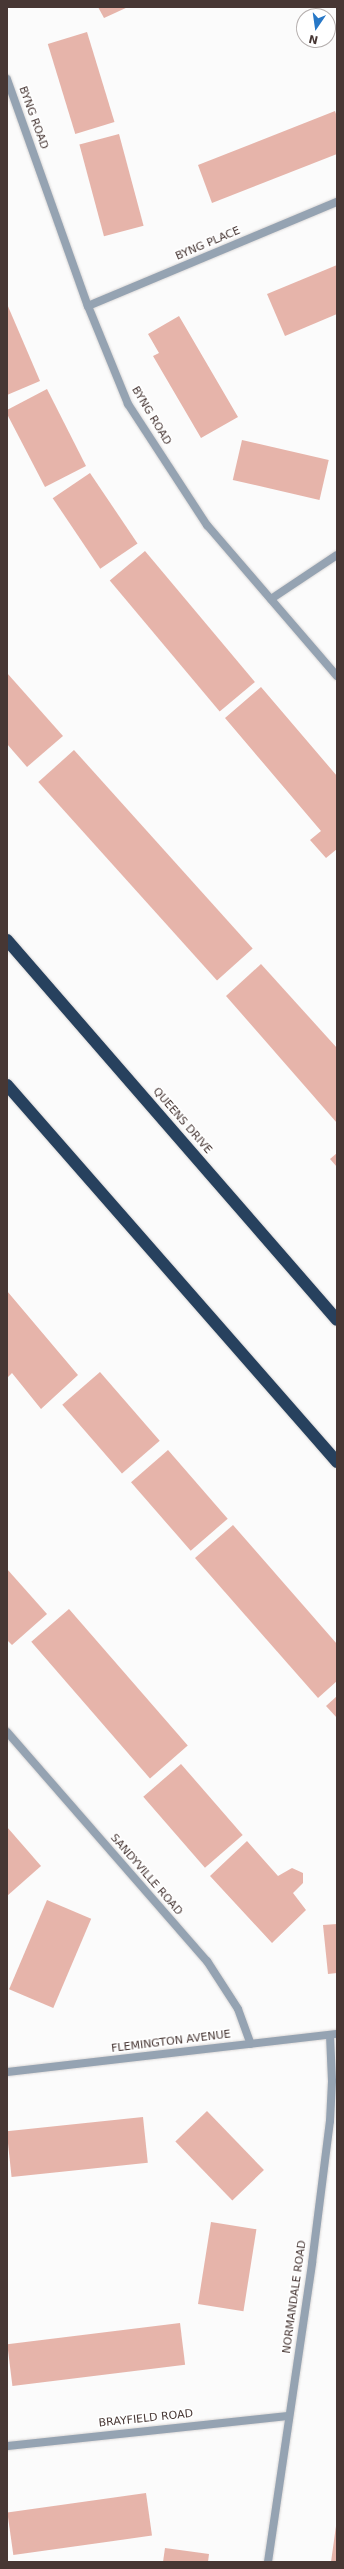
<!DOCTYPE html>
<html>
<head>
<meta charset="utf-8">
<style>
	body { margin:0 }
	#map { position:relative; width:344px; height:2569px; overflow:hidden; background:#fbfbfb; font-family:"DejaVu Sans",sans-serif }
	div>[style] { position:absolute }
	.building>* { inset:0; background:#e6b4aa; transform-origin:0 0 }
	.roads { filter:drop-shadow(0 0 1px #dbd8d7) drop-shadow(0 0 1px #dbd8d7) }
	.street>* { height:8px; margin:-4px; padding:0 4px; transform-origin:4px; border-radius:4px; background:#95a3b2 }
	.highway>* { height:12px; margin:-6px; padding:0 6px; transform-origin:6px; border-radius:6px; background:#27415e }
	span { translate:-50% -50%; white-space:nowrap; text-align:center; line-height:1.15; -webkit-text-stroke:3px #fff; paint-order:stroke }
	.street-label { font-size:11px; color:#473734 }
	.frame { position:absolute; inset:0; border:8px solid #473734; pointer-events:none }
	.north { position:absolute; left:296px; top:8px; width:40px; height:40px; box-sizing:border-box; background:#fff; border:1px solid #b5afae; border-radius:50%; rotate:193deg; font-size:11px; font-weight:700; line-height:16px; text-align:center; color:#473734 }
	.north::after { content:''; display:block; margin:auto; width:14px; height:18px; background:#2878c7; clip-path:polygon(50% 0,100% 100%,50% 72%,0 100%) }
</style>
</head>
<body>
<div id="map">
	<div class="building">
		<div style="clip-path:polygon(98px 7px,128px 7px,104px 18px)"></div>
		<div style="left:87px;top:32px;width:94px;height:41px;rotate:73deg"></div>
		<div style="clip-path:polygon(335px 111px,337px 117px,337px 154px,212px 203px,198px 165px)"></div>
		<div style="left:119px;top:134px;width:95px;height:41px;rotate:75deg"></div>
		<div style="clip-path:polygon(337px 265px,337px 314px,285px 336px,267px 294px)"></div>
		<div style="clip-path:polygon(7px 304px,40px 381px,7px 395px)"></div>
		<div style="clip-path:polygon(179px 316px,238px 417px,201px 438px,153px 356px,159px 353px,148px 334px)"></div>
		<div style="clip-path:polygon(47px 389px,86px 466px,45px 487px,7px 414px,7px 410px)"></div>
		<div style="left:242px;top:440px;width:89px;height:41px;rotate:13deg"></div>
		<div style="left:90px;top:473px;width:85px;height:45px;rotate:56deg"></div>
		<div style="left:145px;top:551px;width:171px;height:46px;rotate:50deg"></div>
		<div style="clip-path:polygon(7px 673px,63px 736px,27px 767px,7px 744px)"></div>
		<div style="clip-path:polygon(261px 687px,337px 776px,337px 849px,326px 858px,310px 840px,321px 831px,225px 718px)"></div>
		<div style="left:74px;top:750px;width:267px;height:48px;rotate:48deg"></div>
		<div style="clip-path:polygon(261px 964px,337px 1048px,337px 1123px,226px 996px)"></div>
		<div style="clip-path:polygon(337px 1153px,337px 1167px,330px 1159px)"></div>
		<div style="clip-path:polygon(7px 1291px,78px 1375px,41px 1409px,12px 1373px,7px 1378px)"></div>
		<div style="left:100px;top:1372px;width:91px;height:50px;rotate:49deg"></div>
		<div style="left:168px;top:1450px;width:91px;height:49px;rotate:49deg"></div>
		<div style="clip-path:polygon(233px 1525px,337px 1644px,337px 1681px,318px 1698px,195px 1558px)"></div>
		<div style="clip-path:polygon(7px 1569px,47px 1614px,12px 1645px,7px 1640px)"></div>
		<div style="left:69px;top:1609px;width:181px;height:50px;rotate:49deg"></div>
		<div style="clip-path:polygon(337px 1696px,337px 1718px,326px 1706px)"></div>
		<div style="left:181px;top:1764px;width:94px;height:50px;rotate:49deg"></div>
		<div style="clip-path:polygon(7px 1827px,41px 1866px,7px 1896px)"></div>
		<div style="clip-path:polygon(247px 1841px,278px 1876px,292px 1868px,303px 1873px,303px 1883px,293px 1893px,306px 1910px,272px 1943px,210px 1876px)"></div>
		<div style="left:47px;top:1900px;width:48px;height:97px;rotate:23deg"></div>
		<div style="clip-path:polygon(337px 1924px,337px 1973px,328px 1974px,323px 1925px)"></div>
		<div style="left:207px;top:2111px;width:82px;height:44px;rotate:46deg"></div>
		<div style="left:143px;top:2117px;width:46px;height:137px;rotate:84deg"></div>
		<div style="left:211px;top:2222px;width:46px;height:83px;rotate:9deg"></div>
		<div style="left:180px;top:2323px;width:42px;height:174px;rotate:83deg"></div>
		<div style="left:146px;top:2493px;width:43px;height:140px;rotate:82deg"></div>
		<div style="clip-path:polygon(336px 2522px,337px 2562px,331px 2562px,336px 2526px)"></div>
		<div style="clip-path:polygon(165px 2548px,209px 2554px,208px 2562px,163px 2562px)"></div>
	</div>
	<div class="roads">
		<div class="street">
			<div style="left:7px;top:79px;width:241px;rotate:70.4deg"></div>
			<div style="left:88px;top:306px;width:106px;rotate:67.8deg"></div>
			<div style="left:128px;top:404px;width:145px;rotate:56.9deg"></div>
			<div style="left:207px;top:525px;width:199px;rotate:49.3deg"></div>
			<div style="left:88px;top:306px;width:270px;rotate:-22.7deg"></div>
			<div style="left:271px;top:599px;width:79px;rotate:-33.7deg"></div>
			<div style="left:7px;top:1732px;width:304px;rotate:48.9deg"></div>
			<div style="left:207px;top:1961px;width:57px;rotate:57.1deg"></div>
			<div style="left:238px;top:2009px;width:37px;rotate:70deg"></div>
			<div style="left:7px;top:2072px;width:332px;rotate:-6.6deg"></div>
			<div style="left:7px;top:2446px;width:283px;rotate:-6.1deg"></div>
			<div style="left:268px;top:2562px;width:302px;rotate:-81.6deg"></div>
			<div style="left:312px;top:2263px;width:143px;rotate:-82.8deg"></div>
			<div style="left:330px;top:2121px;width:40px;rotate:-87.1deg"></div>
			<div style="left:332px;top:2081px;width:46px;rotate:-92.5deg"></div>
		</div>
		<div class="highway">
			<div style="left:7px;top:940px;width:503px;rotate:49.03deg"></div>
			<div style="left:7px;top:1085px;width:501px;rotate:48.8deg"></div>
		</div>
	</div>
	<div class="street-label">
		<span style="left:33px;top:118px;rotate:70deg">BYNG ROAD</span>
		<span style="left:208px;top:244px;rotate:-23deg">BYNG PLACE</span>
		<span style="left:151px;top:416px;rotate:59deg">BYNG ROAD</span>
		<span style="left:182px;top:1121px;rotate:49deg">QUEENS DRIVE</span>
		<span style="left:146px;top:1875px;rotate:49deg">SANDYVILLE ROAD</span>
		<span style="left:171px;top:2042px;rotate:-7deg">FLEMINGTON AVENUE</span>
		<span style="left:295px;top:2297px;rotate:-82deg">NORMANDALE ROAD</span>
		<span style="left:146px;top:2419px;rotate:-6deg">BRAYFIELD ROAD</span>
	</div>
	<div class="frame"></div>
	<div class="north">N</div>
</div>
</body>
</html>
